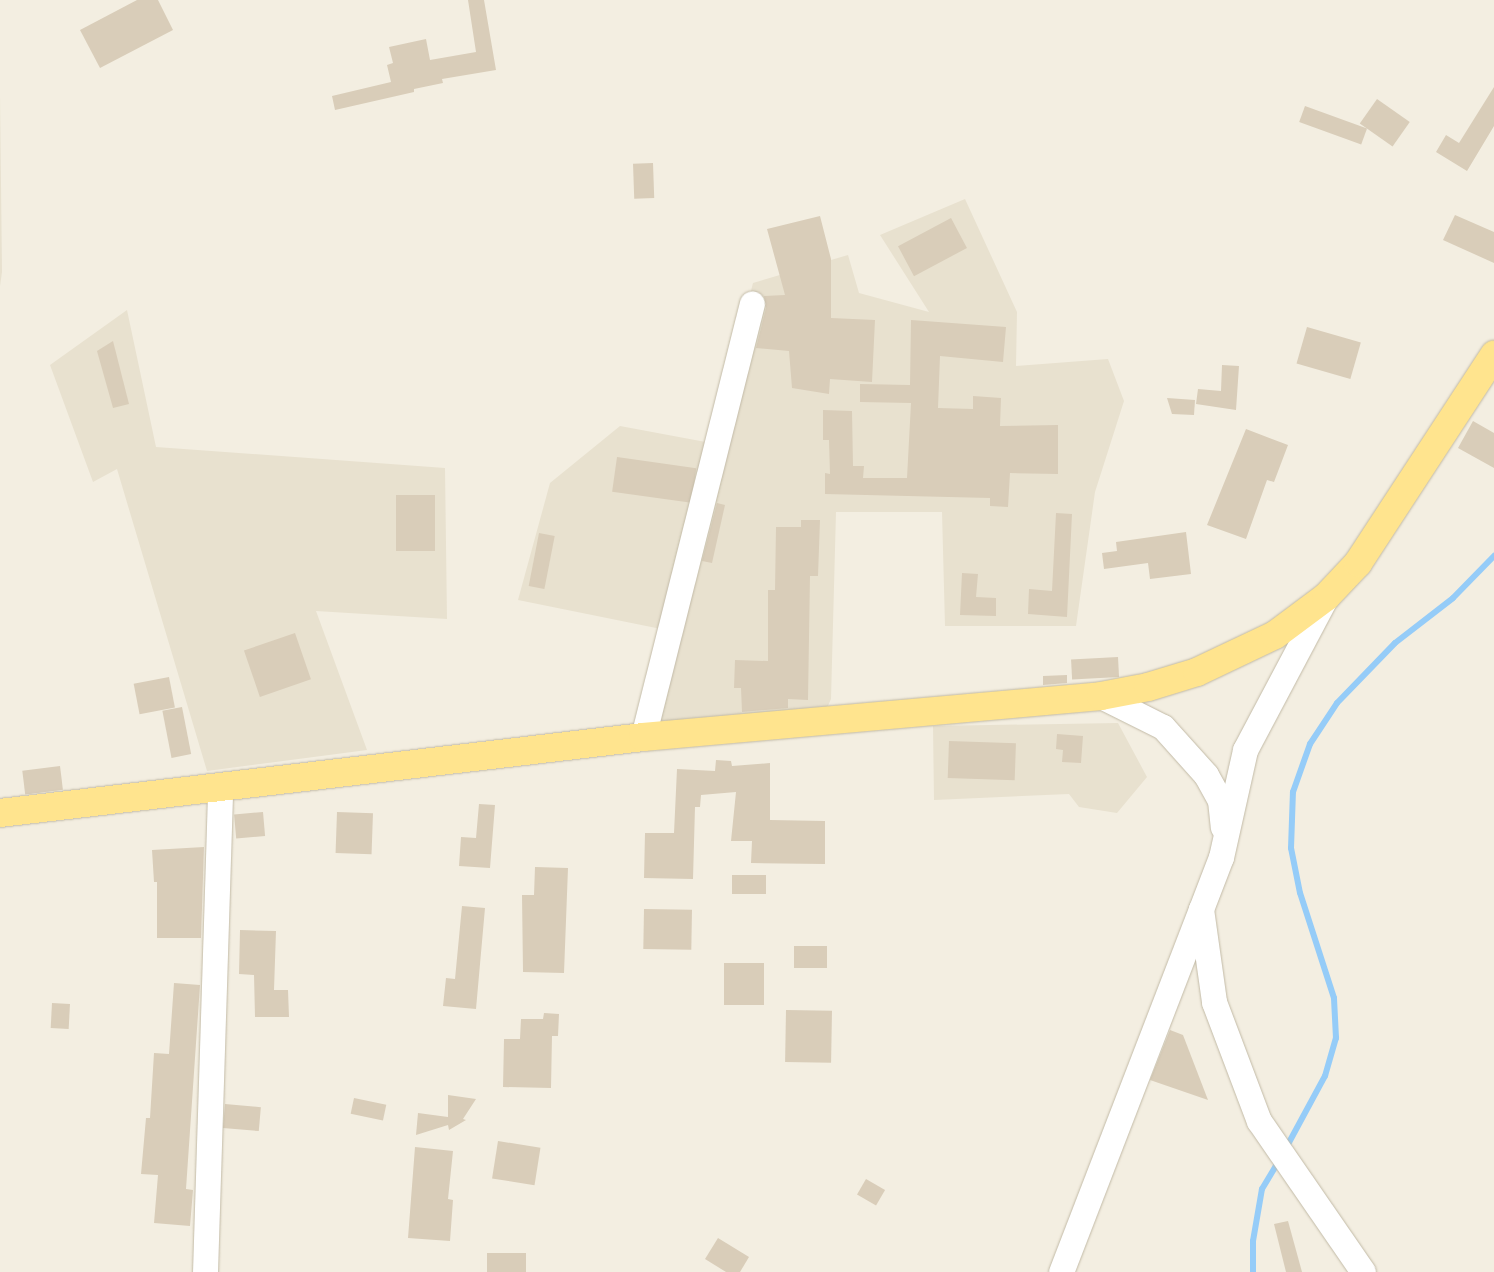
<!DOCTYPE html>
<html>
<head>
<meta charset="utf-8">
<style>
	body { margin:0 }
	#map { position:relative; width:1494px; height:1272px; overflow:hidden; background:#f3eee1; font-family:"DM Sans",sans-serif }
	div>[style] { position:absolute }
	.residential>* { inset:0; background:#e8e1cf }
	.stream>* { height:6px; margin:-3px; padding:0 3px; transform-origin:3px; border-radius:3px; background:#95ccf8 }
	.building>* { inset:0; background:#d9cdb9; transform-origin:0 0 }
	.roads { filter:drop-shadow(0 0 1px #c2baa6) drop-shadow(0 0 1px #c2baa6) }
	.minor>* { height:25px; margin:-12.5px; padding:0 12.5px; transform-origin:12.5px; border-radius:12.5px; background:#fff }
	.major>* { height:28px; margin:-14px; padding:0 14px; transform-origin:14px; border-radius:14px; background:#ffe48e }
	span { translate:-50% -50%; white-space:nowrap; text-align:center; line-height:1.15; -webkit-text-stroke:4px #fff; paint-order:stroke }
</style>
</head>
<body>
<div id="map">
	<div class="residential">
		<div style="clip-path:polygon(0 96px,2px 272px,0 286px)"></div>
		<div style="clip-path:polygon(965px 199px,1017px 312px,1016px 366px,1108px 359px,1124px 401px,1095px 492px,1076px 626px,945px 626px,942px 512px,836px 512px,831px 699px,822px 719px,652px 738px,671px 631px,518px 600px,550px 483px,620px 426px,711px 443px,753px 283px,848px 255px,859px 293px,929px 312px,880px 235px)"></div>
		<div style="clip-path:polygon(127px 310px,156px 447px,445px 468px,447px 619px,316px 611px,367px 750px,207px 771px,117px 469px,93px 482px,50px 365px)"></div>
		<div style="clip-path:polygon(1118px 723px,1147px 777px,1117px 813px,1079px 807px,1069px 794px,934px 800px,933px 726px)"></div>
	</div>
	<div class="stream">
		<div style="left:1286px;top:1148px;width:82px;rotate:-61.6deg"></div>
		<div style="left:1325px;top:1076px;width:40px;rotate:-74deg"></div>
		<div style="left:1336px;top:1038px;width:40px;rotate:-92.9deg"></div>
		<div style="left:1334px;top:998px;width:110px;rotate:-107.9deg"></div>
		<div style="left:1300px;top:893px;width:46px;rotate:-101.3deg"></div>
		<div style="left:1291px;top:848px;width:56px;rotate:-88deg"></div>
		<div style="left:1293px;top:792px;width:51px;rotate:-70.5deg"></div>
		<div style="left:1310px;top:744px;width:49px;rotate:-56.6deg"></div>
		<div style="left:1337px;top:703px;width:83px;rotate:-46deg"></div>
		<div style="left:1395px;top:643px;width:73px;rotate:-37.8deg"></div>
		<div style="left:1453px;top:598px;width:59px;rotate:-45.7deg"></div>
		<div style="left:1253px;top:1272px;width:31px;rotate:-90deg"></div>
		<div style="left:1253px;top:1241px;width:53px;rotate:-80.2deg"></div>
		<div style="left:1262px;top:1189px;width:35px;rotate:-59deg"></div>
	</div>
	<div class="building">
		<div style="clip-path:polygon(137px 0,158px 0,173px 30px,100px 68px,80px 30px)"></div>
		<div style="clip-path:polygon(468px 0,484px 0,496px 70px,442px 79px,443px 83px,414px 89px,414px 92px,335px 110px,332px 96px,391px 82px,387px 65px,393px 63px,389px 47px,426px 39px,430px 60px,476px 52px)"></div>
		<div style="clip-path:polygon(1494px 87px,1494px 126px,1467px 171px,1436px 152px,1446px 135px,1459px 143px)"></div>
		<div style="left:1377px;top:99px;width:40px;height:30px;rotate:35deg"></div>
		<div style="left:1305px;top:106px;width:66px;height:17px;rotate:20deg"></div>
		<div style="left:653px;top:163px;width:35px;height:20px;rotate:88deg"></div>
		<div style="clip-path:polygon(1455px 215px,1494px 232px,1494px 263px,1443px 240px)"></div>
		<div style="clip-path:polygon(820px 216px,831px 259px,831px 318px,875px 320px,872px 382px,830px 379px,829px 394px,792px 388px,789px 351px,756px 348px,766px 308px,764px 296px,785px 295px,767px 229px)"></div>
		<div style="left:951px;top:218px;width:34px;height:60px;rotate:62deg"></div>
		<div style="clip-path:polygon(911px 320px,1006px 327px,1003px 362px,940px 356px,938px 408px,973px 409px,973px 396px,1001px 398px,1000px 426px,1058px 425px,1058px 474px,1010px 473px,1008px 507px,990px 506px,990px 498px,825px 494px,825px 473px,830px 474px,829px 440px,823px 440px,823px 410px,852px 411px,853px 466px,864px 466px,863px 478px,907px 478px,911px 403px,860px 402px,860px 384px,910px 385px)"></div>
		<div style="left:1307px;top:327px;width:56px;height:38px;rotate:16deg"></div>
		<div style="clip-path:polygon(113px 341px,129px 404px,113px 408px,97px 351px)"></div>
		<div style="clip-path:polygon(1222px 365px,1239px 366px,1236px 410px,1196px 404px,1198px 389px,1221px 391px)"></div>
		<div style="clip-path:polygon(1167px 398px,1195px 400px,1194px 415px,1172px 414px)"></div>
		<div style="clip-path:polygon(1473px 421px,1494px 433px,1494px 468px,1458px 448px)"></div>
		<div style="clip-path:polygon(1246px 429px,1288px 445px,1274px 482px,1267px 480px,1246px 539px,1207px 525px)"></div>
		<div style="left:617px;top:457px;width:80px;height:35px;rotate:8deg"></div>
		<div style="left:396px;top:495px;width:39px;height:56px"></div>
		<div style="clip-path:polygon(717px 503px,725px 505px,712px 563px,702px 561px)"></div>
		<div style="clip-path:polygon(1056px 513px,1072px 514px,1067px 617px,1028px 614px,1029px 589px,1052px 591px)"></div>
		<div style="clip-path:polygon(801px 520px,820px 520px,818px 576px,810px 576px,808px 700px,788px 699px,788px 708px,742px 712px,741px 688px,734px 688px,735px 660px,768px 661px,768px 590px,775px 590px,776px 527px,801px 527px)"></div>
		<div style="clip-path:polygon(1186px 532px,1191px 574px,1150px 579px,1148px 563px,1104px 569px,1102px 553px,1117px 551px,1116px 542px)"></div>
		<div style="left:539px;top:533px;width:16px;height:54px;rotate:11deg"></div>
		<div style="clip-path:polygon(962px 573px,978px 574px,976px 597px,996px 598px,996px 616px,960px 615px)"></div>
		<div style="left:295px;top:633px;width:49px;height:54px;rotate:71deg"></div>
		<div style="left:1118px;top:657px;width:20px;height:47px;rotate:87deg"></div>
		<div style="clip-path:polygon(1067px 675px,1067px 683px,1043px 685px,1043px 676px)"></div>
		<div style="left:169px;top:677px;width:31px;height:36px;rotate:79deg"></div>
		<div style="left:182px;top:707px;width:48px;height:20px;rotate:79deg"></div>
		<div style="clip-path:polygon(1057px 734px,1083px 736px,1081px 763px,1062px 762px,1063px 750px,1056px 749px)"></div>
		<div style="left:949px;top:741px;width:67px;height:37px;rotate:2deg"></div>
		<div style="clip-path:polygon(716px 760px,731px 761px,732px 766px,770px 763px,770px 820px,825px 821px,825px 864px,751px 863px,752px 841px,731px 841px,736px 792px,701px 795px,700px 807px,695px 807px,693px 879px,644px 878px,645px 833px,674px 833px,677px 769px,715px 771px)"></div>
		<div style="left:60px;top:766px;width:24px;height:38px;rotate:83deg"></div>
		<div style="clip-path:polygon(479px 804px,495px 805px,490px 868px,459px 866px,461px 837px,476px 838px)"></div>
		<div style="left:263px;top:812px;width:24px;height:29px;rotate:85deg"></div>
		<div style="left:337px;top:812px;width:36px;height:41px;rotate:2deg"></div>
		<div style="clip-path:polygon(204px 847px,201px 938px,157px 938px,157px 882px,154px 882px,152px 850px)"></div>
		<div style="clip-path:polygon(535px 867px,568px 868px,564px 973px,523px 972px,522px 895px,534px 895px)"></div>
		<div style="left:732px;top:875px;width:34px;height:19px"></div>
		<div style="clip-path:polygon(462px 906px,485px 908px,476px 1009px,443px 1006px,446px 978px,455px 979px)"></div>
		<div style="left:644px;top:909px;width:48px;height:40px;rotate:1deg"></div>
		<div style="clip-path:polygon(240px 930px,276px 931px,274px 990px,288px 990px,289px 1017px,255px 1017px,254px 975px,239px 974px)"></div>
		<div style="left:794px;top:946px;width:33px;height:22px"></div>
		<div style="left:724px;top:963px;width:40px;height:42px"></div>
		<div style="clip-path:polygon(174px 983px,200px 985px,186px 1189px,193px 1190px,190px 1226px,154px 1223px,158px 1175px,141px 1174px,146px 1118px,150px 1118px,154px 1053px,169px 1054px)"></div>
		<div style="left:52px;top:1003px;width:18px;height:25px;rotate:3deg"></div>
		<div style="left:786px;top:1010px;width:46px;height:52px;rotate:1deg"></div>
		<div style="clip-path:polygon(544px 1013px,559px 1014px,558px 1036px,552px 1036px,551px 1088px,503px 1087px,504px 1039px,520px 1039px,521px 1019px,543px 1019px)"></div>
		<div style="clip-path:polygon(1170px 1030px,1183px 1035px,1208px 1100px,1150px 1080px)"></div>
		<div style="clip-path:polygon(448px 1095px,476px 1099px,463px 1119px,466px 1120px,449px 1130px,448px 1125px,416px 1135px,418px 1113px,448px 1117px)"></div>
		<div style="left:354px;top:1098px;width:33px;height:16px;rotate:12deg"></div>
		<div style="left:225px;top:1104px;width:36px;height:24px;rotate:5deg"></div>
		<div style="left:498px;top:1141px;width:43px;height:38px;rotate:9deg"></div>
		<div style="clip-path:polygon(415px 1147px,453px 1151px,448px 1199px,453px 1200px,450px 1241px,408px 1238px)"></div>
		<div style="left:866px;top:1179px;width:22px;height:18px;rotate:30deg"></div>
		<div style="clip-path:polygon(1288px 1221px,1302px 1272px,1286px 1272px,1274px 1224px)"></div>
		<div style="clip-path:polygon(718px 1238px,749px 1257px,740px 1272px,726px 1272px,705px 1259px)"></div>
		<div style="left:487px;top:1253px;width:39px;height:19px"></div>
	</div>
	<div class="roads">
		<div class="minor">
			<div style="left:1326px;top:597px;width:173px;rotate:117.9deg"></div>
			<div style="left:1245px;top:750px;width:110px;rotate:102.6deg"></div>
			<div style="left:1221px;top:857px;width:56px;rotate:111deg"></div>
			<div style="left:1201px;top:909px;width:94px;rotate:82deg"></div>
			<div style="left:1214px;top:1002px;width:127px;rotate:69.3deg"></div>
			<div style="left:1259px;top:1121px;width:183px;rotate:55.4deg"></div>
			<div style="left:1101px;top:696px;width:69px;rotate:26.6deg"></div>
			<div style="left:1163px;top:727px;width:64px;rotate:48.1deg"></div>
			<div style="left:1206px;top:775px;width:29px;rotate:61deg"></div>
			<div style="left:1220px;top:800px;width:27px;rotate:84deg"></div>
			<div style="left:643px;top:737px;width:447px;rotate:-75.9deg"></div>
			<div style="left:205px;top:1272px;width:483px;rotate:-88.2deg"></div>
			<div style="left:1061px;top:1272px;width:388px;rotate:-68.9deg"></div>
		</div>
		<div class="major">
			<div style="left:0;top:813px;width:647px;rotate:-6.74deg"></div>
			<div style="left:643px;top:737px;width:460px;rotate:-5.1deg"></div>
			<div style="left:1101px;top:696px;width:48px;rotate:-10.8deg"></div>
			<div style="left:1148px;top:687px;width:51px;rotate:-17deg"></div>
			<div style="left:1197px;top:672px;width:86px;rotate:-25.4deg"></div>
			<div style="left:1275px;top:635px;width:64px;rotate:-36.7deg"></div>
			<div style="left:1326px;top:597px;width:47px;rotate:-46.7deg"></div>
			<div style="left:1358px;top:563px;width:249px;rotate:-56.8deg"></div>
		</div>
	</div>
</div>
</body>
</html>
